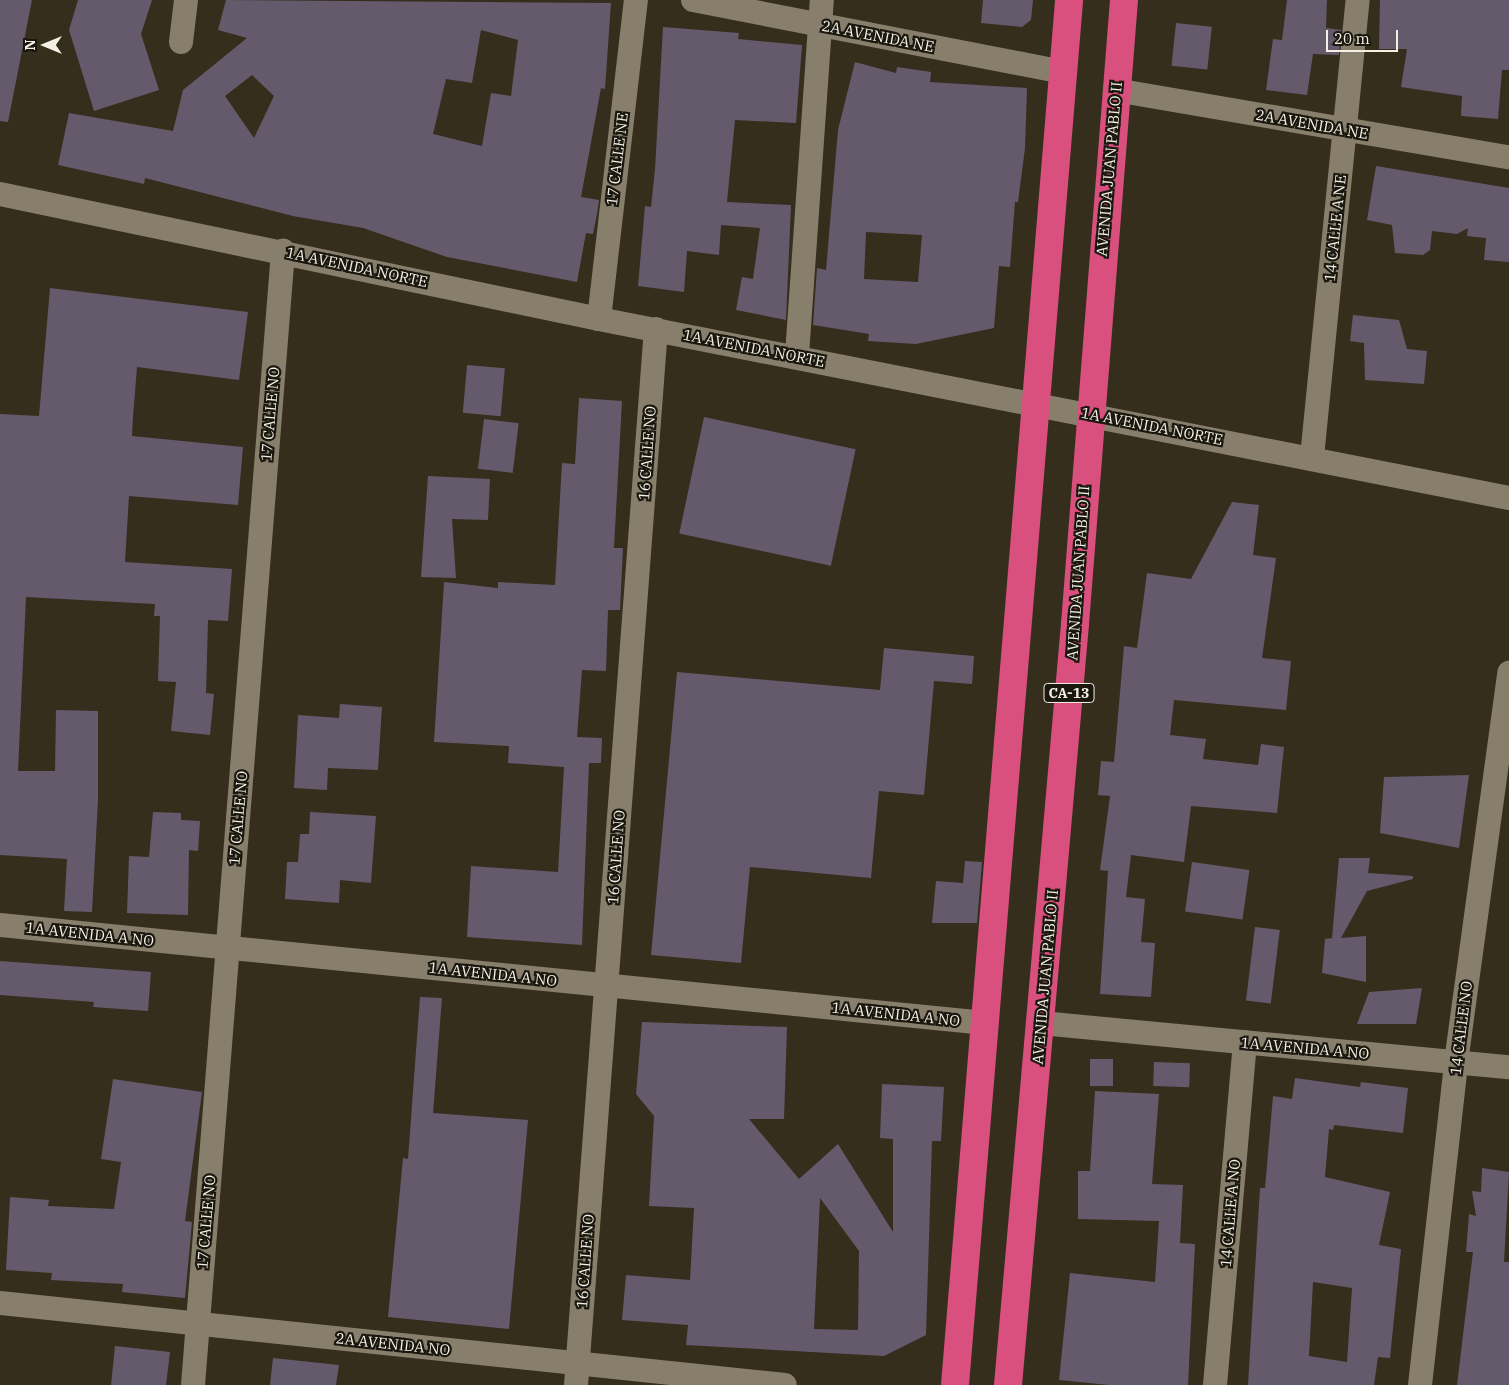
<!DOCTYPE html>
<html>
<head>
<meta charset="utf-8">
<style>
	body { margin:0 }
	#map { position:relative; width:1509px; height:1385px; overflow:hidden; background:#352e1d; font-family:"IBM Plex Serif",serif }
	div>[style] { position:absolute }
	.building>* { inset:0; background:#645a6c; transform-origin:0 0 }
	.minor>* { height:24px; margin:-12px; padding:0 12px; transform-origin:12px; border-radius:12px; background:#877f6b }
	.highway>* { height:28px; margin:-14px; padding:0 14px; transform-origin:14px; border-radius:14px; background:#d94f7e }
	span { translate:-50% -50%; white-space:nowrap; text-align:center; line-height:1.15; -webkit-text-stroke:4.5px #1a170f; paint-order:stroke }
	.shield-label span { padding:1px 4px; background:#1a170f; border:1px solid; border-radius:4px; -webkit-text-stroke-width:0 }
	.shield-label { font-size:14px; color:#f5f0e5; font-weight:700 }
	.street-label { font-size:15px; color:#f5f0e5 }
	.north { position:absolute; left:20px; top:20px; width:50px; height:50px; -webkit-text-stroke:4px #1a170f; paint-order:stroke; rotate:270deg; font-size:14px; font-weight:700; line-height:20px; text-align:center; color:#f5f0e5 }
	.north::after { content:''; display:block; margin:auto; width:18px; height:22px; background:#f5f0e5; clip-path:polygon(50% 0,100% 100%,50% 72%,0 100%) }
	.scale { position:absolute; left:1326px; top:30px; width:72px; height:22px; box-sizing:border-box; border:2px solid #f5f0e5; border-top:0; padding-left:6px; font-size:15px; line-height:18px; white-space:nowrap; color:#f5f0e5; -webkit-text-stroke:4px #1a170f; paint-order:stroke }
</style>
</head>
<body>
<div id="map">
	<div class="building">
		<div style="clip-path:polygon(0 0,32px 0,8px 122px,0 121px)"></div>
		<div style="clip-path:polygon(78px 0,152px 0,141px 34px,159px 90px,94px 111px,69px 30px)"></div>
		<div style="clip-path:polygon(evenodd,226px 0,611px 3px,605px 89px,601px 88px,581px 197px,599px 200px,597px 214px,593px 234px,586px 233px,577px 282px,447px 257px,363px 228px,293px 216px,145px 178px,144px 184px,58px 165px,69px 113px,173px 131px,183px 90px,247px 38px,218px 30px,226px 0,481px 30px,518px 40px,511px 96px,491px 93px,482px 146px,433px 134px,446px 79px,472px 83px,481px 30px,226px 0,252px 75px,274px 96px,254px 138px,225px 96px,252px 75px)"></div>
		<div style="clip-path:polygon(983px 0,1033px 0,1031px 20px,1022px 27px,981px 23px)"></div>
		<div style="clip-path:polygon(1287px 0,1327px 0,1326px 28px,1341px 30px,1339px 55px,1313px 54px,1307px 95px,1266px 90px,1273px 39px,1282px 40px)"></div>
		<div style="clip-path:polygon(1380px 0,1509px 0,1509px 70px,1502px 70px,1498px 119px,1461px 116px,1462px 96px,1401px 87px,1407px 49px,1379px 49px)"></div>
		<div style="left:1176px;top:23px;width:36px;height:43px;rotate:6deg"></div>
		<div style="clip-path:polygon(663px 27px,739px 33px,738px 39px,802px 45px,796px 123px,735px 120px,727px 202px,791px 205px,786px 320px,736px 310px,742px 277px,753px 279px,760px 228px,721px 225px,719px 255px,687px 251px,684px 292px,638px 286px,645px 206px,651px 207px,655px 169px)"></div>
		<div style="clip-path:polygon(evenodd,855px 62px,896px 73px,897px 67px,931px 72px,930px 82px,1027px 88px,1025px 148px,1018px 202px,1015px 202px,1010px 267px,999px 266px,994px 328px,916px 344px,868px 341px,869px 334px,813px 325px,817px 268px,826px 270px,838px 130px,855px 62px,866px 232px,922px 235px,918px 282px,864px 279px,866px 232px)"></div>
		<div style="clip-path:polygon(1376px 166px,1509px 188px,1509px 262px,1484px 260px,1486px 238px,1467px 236px,1468px 228px,1457px 234px,1432px 231px,1430px 250px,1423px 255px,1395px 253px,1392px 225px,1367px 220px)"></div>
		<div style="clip-path:polygon(50px 288px,248px 312px,239px 380px,137px 367px,133px 417px,132px 436px,243px 447px,238px 505px,129px 496px,125px 562px,232px 569px,228px 621px,208px 620px,206px 693px,214px 694px,210px 735px,171px 731px,176px 682px,158px 681px,160px 616px,154px 616px,155px 604px,26px 597px,18px 771px,55px 771px,56px 710px,98px 711px,98px 800px,92px 912px,64px 911px,67px 859px,0 855px,0 414px,39px 416px)"></div>
		<div style="clip-path:polygon(1353px 315px,1399px 320px,1407px 349px,1427px 351px,1424px 384px,1365px 380px,1364px 343px,1350px 341px)"></div>
		<div style="left:467px;top:365px;width:38px;height:48px;rotate:5deg"></div>
		<div style="clip-path:polygon(579px 398px,622px 401px,614px 548px,623px 548px,620px 610px,608px 610px,606px 671px,582px 670px,577px 737px,602px 738px,601px 763px,589px 763px,582px 945px,467px 937px,471px 866px,558px 872px,564px 767px,508px 763px,509px 746px,434px 742px,444px 582px,498px 588px,498px 582px,555px 585px,562px 463px,575px 464px)"></div>
		<div style="left:704px;top:417px;width:155px;height:119px;rotate:12deg"></div>
		<div style="left:484px;top:419px;width:35px;height:50px;rotate:7deg"></div>
		<div style="clip-path:polygon(428px 476px,490px 479px,488px 520px,452px 519px,456px 578px,421px 577px)"></div>
		<div style="clip-path:polygon(1232px 502px,1259px 505px,1253px 555px,1276px 558px,1262px 658px,1291px 661px,1286px 710px,1174px 700px,1170px 735px,1206px 739px,1203px 759px,1258px 765px,1261px 744px,1284px 747px,1277px 813px,1191px 806px,1184px 862px,1131px 855px,1126px 897px,1145px 899px,1141px 942px,1155px 943px,1151px 997px,1100px 994px,1108px 871px,1100px 870px,1110px 796px,1098px 795px,1101px 761px,1114px 762px,1124px 646px,1137px 648px,1147px 573px,1191px 579px)"></div>
		<div style="clip-path:polygon(884px 648px,974px 656px,972px 684px,934px 681px,924px 795px,879px 791px,871px 878px,750px 867px,741px 963px,651px 955px,677px 672px,880px 690px)"></div>
		<div style="clip-path:polygon(340px 704px,382px 707px,378px 770px,328px 768px,327px 790px,294px 788px,298px 715px,339px 718px)"></div>
		<div style="clip-path:polygon(1469px 775px,1459px 848px,1380px 833px,1384px 777px)"></div>
		<div style="clip-path:polygon(153px 812px,181px 813px,181px 820px,200px 821px,198px 851px,189px 850px,188px 915px,127px 913px,129px 856px,149px 857px)"></div>
		<div style="clip-path:polygon(310px 812px,376px 816px,371px 883px,340px 880px,339px 903px,285px 899px,287px 862px,298px 862px,300px 834px,309px 834px)"></div>
		<div style="clip-path:polygon(1339px 858px,1370px 858px,1368px 873px,1413px 876px,1413px 879px,1367px 891px,1341px 938px,1366px 936px,1366px 982px,1322px 973px,1325px 939px,1332px 938px)"></div>
		<div style="clip-path:polygon(965px 861px,982px 862px,977px 923px,932px 923px,936px 881px,963px 883px)"></div>
		<div style="left:1192px;top:862px;width:58px;height:50px;rotate:8deg"></div>
		<div style="left:1255px;top:927px;width:25px;height:74px;rotate:7deg"></div>
		<div style="clip-path:polygon(0 961px,151px 972px,148px 1011px,93px 1007px,94px 1002px,0 995px)"></div>
		<div style="clip-path:polygon(1422px 988px,1416px 1024px,1357px 1024px,1369px 992px)"></div>
		<div style="clip-path:polygon(420px 997px,442px 998px,433px 1113px,528px 1120px,509px 1329px,388px 1317px,403px 1158px,408px 1159px)"></div>
		<div style="clip-path:polygon(evenodd,642px 1022px,787px 1027px,784px 1119px,749px 1119px,799px 1179px,838px 1144px,893px 1232px,893px 1139px,880px 1138px,882px 1084px,944px 1087px,941px 1141px,932px 1141px,926px 1335px,884px 1356px,686px 1345px,688px 1325px,622px 1320px,626px 1275px,690px 1280px,694px 1208px,649px 1206px,654px 1116px,636px 1094px,642px 1022px,820px 1198px,859px 1251px,858px 1330px,814px 1329px,820px 1198px)"></div>
		<div style="left:1090px;top:1059px;width:23px;height:27px"></div>
		<div style="left:1154px;top:1062px;width:36px;height:24px;rotate:2deg"></div>
		<div style="clip-path:polygon(evenodd,1295px 1078px,1360px 1087px,1361px 1082px,1408px 1088px,1403px 1133px,1334px 1125px,1333px 1130px,1329px 1129px,1325px 1177px,1390px 1192px,1379px 1245px,1401px 1249px,1390px 1358px,1378px 1357px,1374px 1385px,1248px 1385px,1260px 1188px,1265px 1188px,1273px 1096px,1292px 1099px,1295px 1078px,1313px 1282px,1352px 1288px,1347px 1362px,1309px 1356px,1313px 1282px)"></div>
		<div style="clip-path:polygon(113px 1079px,202px 1092px,185px 1221px,192px 1222px,185px 1298px,122px 1292px,123px 1284px,51px 1280px,52px 1273px,6px 1270px,10px 1197px,49px 1200px,48px 1206px,114px 1209px,121px 1162px,101px 1159px)"></div>
		<div style="clip-path:polygon(1095px 1091px,1159px 1094px,1152px 1184px,1183px 1185px,1180px 1243px,1195px 1244px,1188px 1385px,1109px 1385px,1059px 1380px,1070px 1273px,1155px 1282px,1159px 1221px,1078px 1219px,1078px 1171px,1090px 1171px)"></div>
		<div style="clip-path:polygon(1482px 1168px,1509px 1172px,1504px 1262px,1509px 1262px,1509px 1385px,1457px 1385px,1473px 1252px,1466px 1252px,1469px 1214px,1476px 1216px,1472px 1191px,1481px 1192px)"></div>
		<div style="clip-path:polygon(115px 1346px,170px 1352px,166px 1385px,111px 1385px)"></div>
		<div style="clip-path:polygon(273px 1358px,339px 1365px,336px 1385px,270px 1385px)"></div>
	</div>
	<div class="minor">
		<div style="left:693px;top:0;width:377px;rotate:11deg"></div>
		<div style="left:181px;top:42px;width:42px;rotate:-83.2deg"></div>
		<div style="left:1115px;top:90px;width:400px;rotate:9.7deg"></div>
		<div style="left:0;top:194px;width:612px;rotate:11.79deg"></div>
		<div style="left:599px;top:319px;width:927px;rotate:11.13deg"></div>
		<div style="left:599px;top:319px;width:321px;rotate:-83.4deg"></div>
		<div style="left:797px;top:355px;width:356px;rotate:-86deg"></div>
		<div style="left:1312px;top:457px;width:459px;rotate:-84.3deg"></div>
		<div style="left:0;top:925px;width:990px;rotate:5.68deg"></div>
		<div style="left:1041px;top:1023px;width:470px;rotate:5.4deg"></div>
		<div style="left:0;top:1303px;width:789px;rotate:5.96deg"></div>
		<div style="left:193px;top:1385px;width:1138px;rotate:-85.46deg"></div>
		<div style="left:576px;top:1385px;width:1059px;rotate:-85.67deg"></div>
		<div style="left:1215px;top:1385px;width:344px;rotate:-85deg"></div>
		<div style="left:1420px;top:1385px;width:325px;rotate:-83.6deg"></div>
		<div style="left:1456px;top:1062px;width:393px;rotate:-82.2deg"></div>
	</div>
	<div class="highway">
		<div style="left:955px;top:1385px;width:1390px;rotate:-85.29deg"></div>
		<div style="left:1008px;top:1385px;width:764px;rotate:-84.97deg"></div>
		<div style="left:1075px;top:624px;width:626px;rotate:-85.51deg"></div>
	</div>
	<div class="shield-label">
		<span style="left:1069px;top:693px">CA-13</span>
	</div>
	<div class="street-label">
		<span style="left:878px;top:36px;rotate:11deg">2A AVENIDA NE</span>
		<span style="left:1312px;top:124px;rotate:10deg">2A AVENIDA NE</span>
		<span style="left:617px;top:159px;rotate:-83deg">17 CALLE NE</span>
		<span style="left:1109px;top:169px;rotate:-85deg">AVENIDA JUAN PABLO II</span>
		<span style="left:1335px;top:228px;rotate:-84deg">14 CALLE A NE</span>
		<span style="left:357px;top:267px;rotate:12deg">1A AVENIDA NORTE</span>
		<span style="left:754px;top:348px;rotate:11deg">1A AVENIDA NORTE</span>
		<span style="left:270px;top:414px;rotate:-85deg">17 CALLE NO</span>
		<span style="left:1152px;top:426px;rotate:11deg">1A AVENIDA NORTE</span>
		<span style="left:647px;top:453px;rotate:-86deg">16 CALLE NO</span>
		<span style="left:1078px;top:573px;rotate:-86deg">AVENIDA JUAN PABLO II</span>
		<span style="left:238px;top:818px;rotate:-85deg">17 CALLE NO</span>
		<span style="left:616px;top:857px;rotate:-86deg">16 CALLE NO</span>
		<span style="left:90px;top:934px;rotate:6deg">1A AVENIDA A NO</span>
		<span style="left:493px;top:974px;rotate:6deg">1A AVENIDA A NO</span>
		<span style="left:1045px;top:977px;rotate:-85deg">AVENIDA JUAN PABLO II</span>
		<span style="left:896px;top:1014px;rotate:6deg">1A AVENIDA A NO</span>
		<span style="left:1461px;top:1028px;rotate:-83deg">14 CALLE NO</span>
		<span style="left:1305px;top:1048px;rotate:5deg">1A AVENIDA A NO</span>
		<span style="left:1230px;top:1213px;rotate:-85deg">14 CALLE A NO</span>
		<span style="left:206px;top:1222px;rotate:-85deg">17 CALLE NO</span>
		<span style="left:585px;top:1261px;rotate:-86deg">16 CALLE NO</span>
		<span style="left:393px;top:1344px;rotate:6deg">2A AVENIDA NO</span>
	</div>
	<div class="north">N</div>
	<div class="scale">20 m</div>
</div>
</body>
</html>
